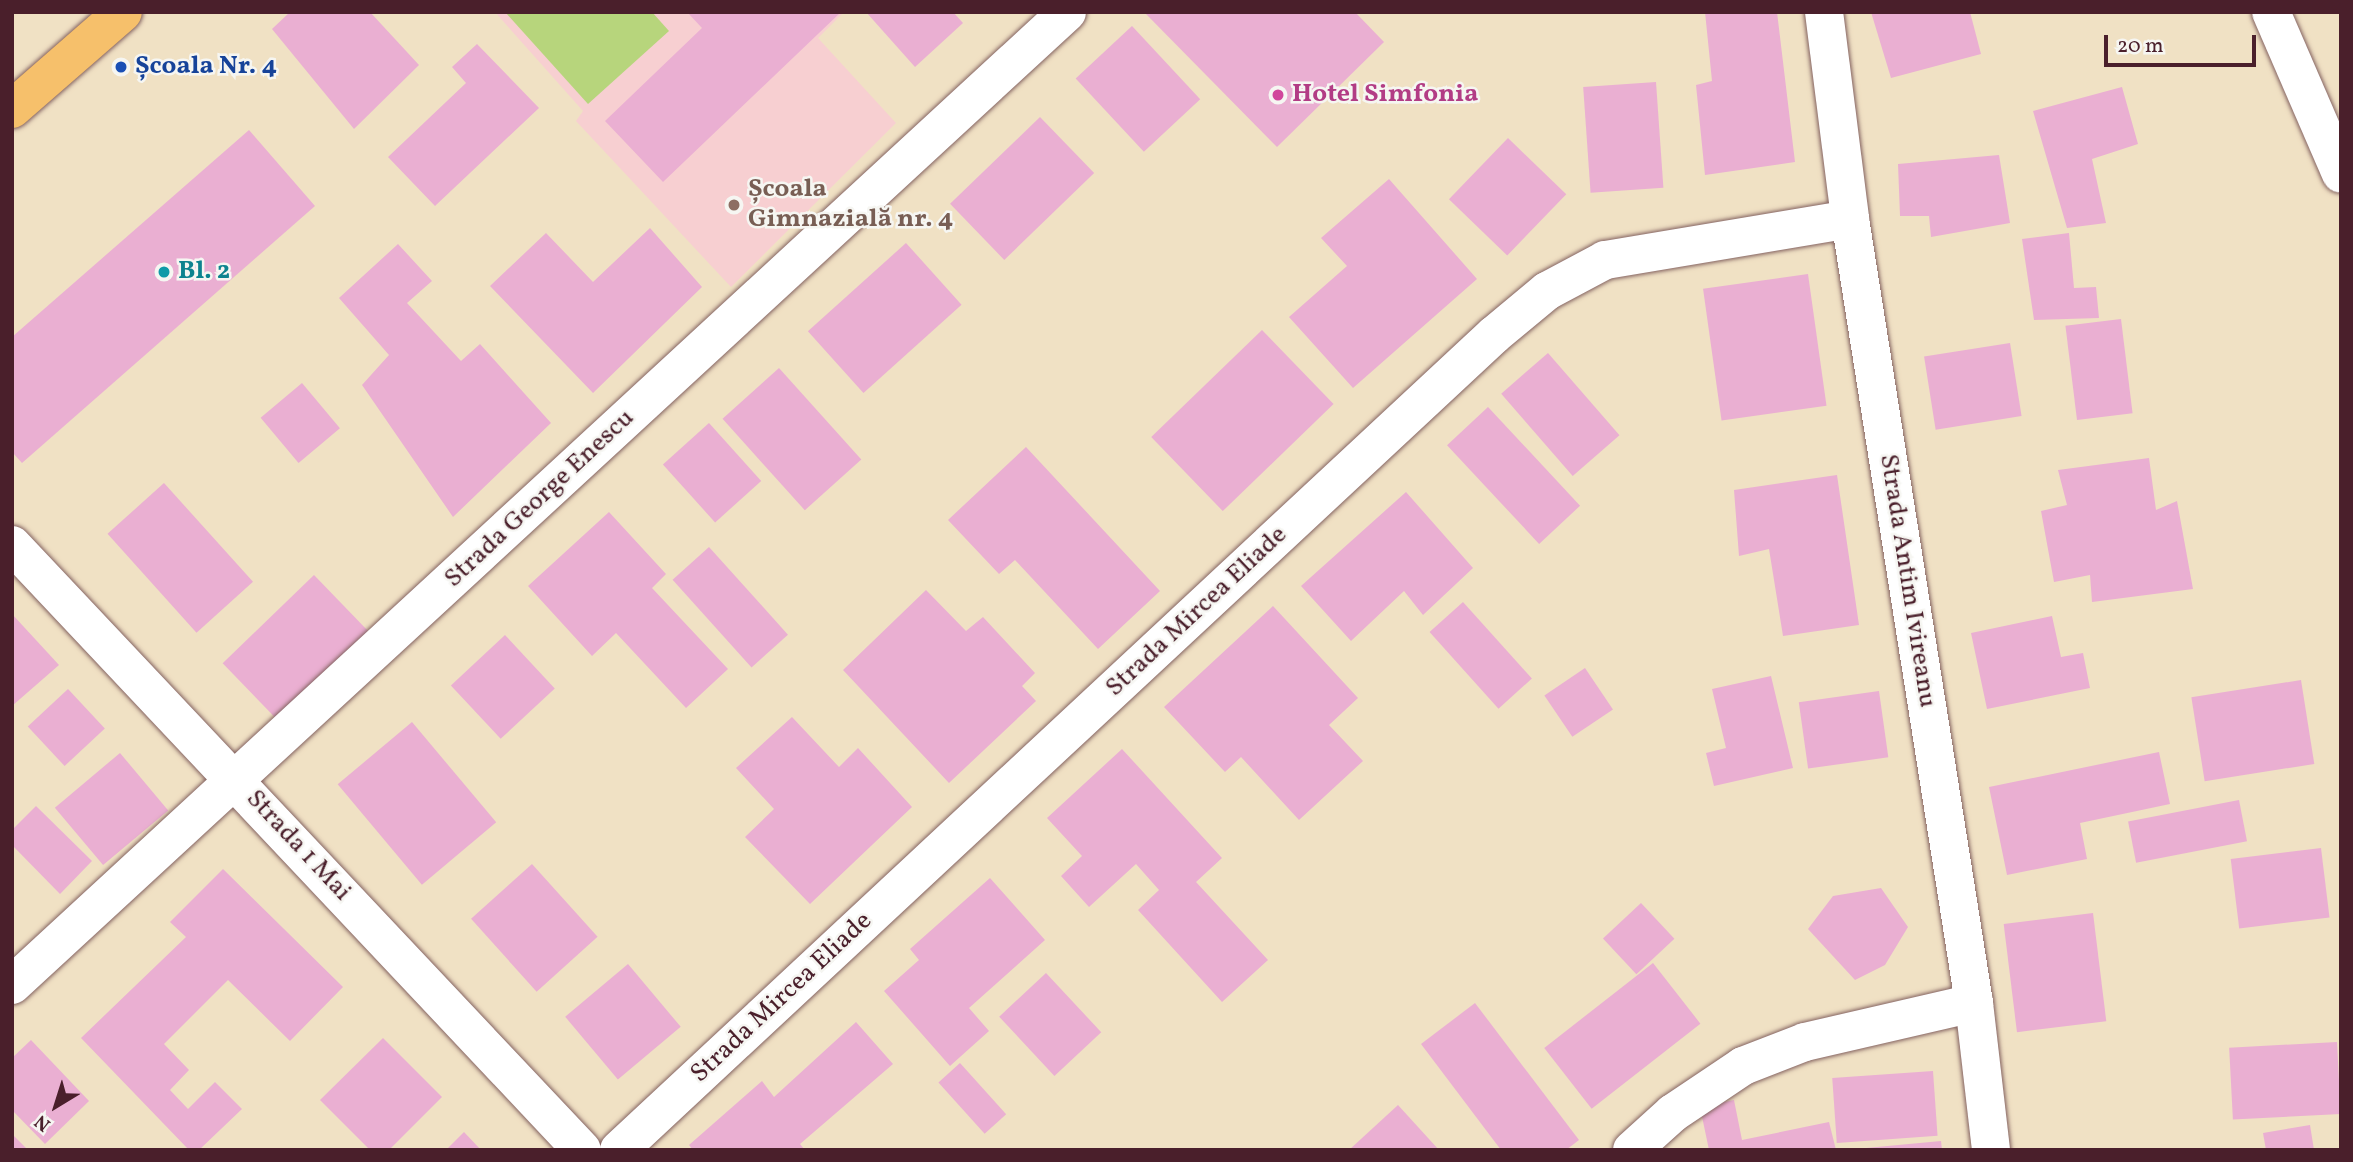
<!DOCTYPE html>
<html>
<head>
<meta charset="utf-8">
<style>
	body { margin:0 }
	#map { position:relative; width:2353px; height:1162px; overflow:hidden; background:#f0e1c4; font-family:Vollkorn,serif }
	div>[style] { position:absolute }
	.built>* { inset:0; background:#f7cfd1 }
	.green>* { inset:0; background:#b7d57c }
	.building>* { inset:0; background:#eaafd2; transform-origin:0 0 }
	.roads { filter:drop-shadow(0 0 2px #846361) drop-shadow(0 0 2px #846361) }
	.street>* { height:38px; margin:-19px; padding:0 19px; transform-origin:19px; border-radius:19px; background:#fff }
	.primary>* { height:38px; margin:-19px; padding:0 19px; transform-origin:19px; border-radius:19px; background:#f6c06b }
	.dots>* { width:19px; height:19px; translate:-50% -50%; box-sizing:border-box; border:4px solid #f6f6f2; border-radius:50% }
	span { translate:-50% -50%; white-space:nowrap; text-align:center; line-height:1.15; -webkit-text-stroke:5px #f6f6f2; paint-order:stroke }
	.transit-label { font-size:26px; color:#164399; font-weight:700 }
	.left { translate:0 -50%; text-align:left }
	.hotel-label { font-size:26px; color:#b23c85; font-weight:700 }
	.education-label { font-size:26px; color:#785e54; font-weight:700 }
	.culture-label { font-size:26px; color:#0d838f; font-weight:700 }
	.street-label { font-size:26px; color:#4a1f2b }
	.frame { position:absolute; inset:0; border:14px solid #4a1f2b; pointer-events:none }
	.north { position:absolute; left:21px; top:1071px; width:70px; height:70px; -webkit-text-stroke:5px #f6f6f2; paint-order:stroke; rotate:218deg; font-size:19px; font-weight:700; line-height:28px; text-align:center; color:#4a1f2b }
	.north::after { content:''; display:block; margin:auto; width:24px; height:32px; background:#4a1f2b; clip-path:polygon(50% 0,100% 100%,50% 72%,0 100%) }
	.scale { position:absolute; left:2104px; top:35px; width:152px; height:32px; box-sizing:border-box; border:4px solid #4a1f2b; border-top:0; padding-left:9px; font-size:21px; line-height:24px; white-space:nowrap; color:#4a1f2b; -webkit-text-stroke:5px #f6f6f2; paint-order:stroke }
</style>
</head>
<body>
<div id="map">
	<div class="built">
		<div style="clip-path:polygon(495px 12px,844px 12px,818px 38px,896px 123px,731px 287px,576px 121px,583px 111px)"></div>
	</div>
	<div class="green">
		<div style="clip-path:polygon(505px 12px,652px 12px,669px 31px,588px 104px)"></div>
	</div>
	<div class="building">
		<div style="clip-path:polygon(290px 12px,370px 12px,419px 65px,354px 129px,272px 29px)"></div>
		<div style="clip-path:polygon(687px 12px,841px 12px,663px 182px,605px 121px,702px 28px)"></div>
		<div style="clip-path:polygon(866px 12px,953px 12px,963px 23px,915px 67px)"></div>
		<div style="clip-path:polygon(1144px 12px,1355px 12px,1384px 42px,1277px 147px)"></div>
		<div style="clip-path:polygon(1705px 12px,1777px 12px,1795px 162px,1705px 175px,1696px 85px,1712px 81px)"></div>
		<div style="clip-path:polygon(1871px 12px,1970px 12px,1981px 54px,1891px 78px)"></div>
		<div style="left:1132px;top:26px;width:100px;height:77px;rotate:47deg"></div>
		<div style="clip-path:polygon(477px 44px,539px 108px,435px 206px,388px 157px,466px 83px,452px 67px)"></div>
		<div style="left:1656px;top:82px;width:106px;height:73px;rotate:86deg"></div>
		<div style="clip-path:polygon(2122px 87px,2138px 144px,2092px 159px,2106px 223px,2067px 228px,2033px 111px)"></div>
		<div style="left:1040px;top:117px;width:78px;height:125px;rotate:46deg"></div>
		<div style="clip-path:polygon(249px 130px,315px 206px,22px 463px,12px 452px,12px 337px)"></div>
		<div style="left:1508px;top:138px;width:81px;height:85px;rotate:44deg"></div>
		<div style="clip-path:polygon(1999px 155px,2010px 223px,1931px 237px,1929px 216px,1900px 216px,1898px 164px)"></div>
		<div style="clip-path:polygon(1389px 179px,1477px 279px,1353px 388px,1289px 317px,1347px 266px,1321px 238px)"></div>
		<div style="clip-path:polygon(650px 228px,702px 287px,593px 393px,490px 286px,546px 233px,593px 282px)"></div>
		<div style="clip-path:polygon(2069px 233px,2074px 288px,2096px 287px,2099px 318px,2034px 320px,2022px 239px)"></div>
		<div style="left:906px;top:243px;width:83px;height:132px;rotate:48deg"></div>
		<div style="clip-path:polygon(398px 244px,432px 281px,407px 303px,461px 361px,480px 344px,551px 423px,453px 517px,362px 385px,389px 355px,339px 298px)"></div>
		<div style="left:1808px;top:274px;width:133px;height:106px;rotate:82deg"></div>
		<div style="left:2121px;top:319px;width:95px;height:56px;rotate:83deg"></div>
		<div style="left:1262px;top:330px;width:103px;height:154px;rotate:46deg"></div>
		<div style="left:2010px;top:343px;width:74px;height:87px;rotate:81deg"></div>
		<div style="left:1548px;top:353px;width:109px;height:62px;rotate:49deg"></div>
		<div style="left:779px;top:368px;width:123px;height:76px;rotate:48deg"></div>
		<div style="left:302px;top:383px;width:59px;height:54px;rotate:50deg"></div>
		<div style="left:1488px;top:407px;width:135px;height:56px;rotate:47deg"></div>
		<div style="left:709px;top:423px;width:78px;height:62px;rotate:48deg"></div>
		<div style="clip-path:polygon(1026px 447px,1160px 591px,1098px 649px,1015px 560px,999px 574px,948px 520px)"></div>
		<div style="clip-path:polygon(2149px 458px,2156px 510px,2177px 501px,2193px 589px,2092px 602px,2090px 575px,2054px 582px,2041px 511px,2067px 505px,2058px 470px)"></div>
		<div style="clip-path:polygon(1837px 475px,1859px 625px,1783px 636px,1769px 549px,1739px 556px,1734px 490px)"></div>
		<div style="left:164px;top:483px;width:133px;height:76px;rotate:48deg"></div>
		<div style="clip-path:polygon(1406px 492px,1473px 568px,1423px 615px,1404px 591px,1351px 641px,1301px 586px)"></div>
		<div style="clip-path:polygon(609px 512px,666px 574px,652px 588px,728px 669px,686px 708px,616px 633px,592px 656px,528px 586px)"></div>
		<div style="left:709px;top:547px;width:118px;height:49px;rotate:48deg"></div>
		<div style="left:314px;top:575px;width:81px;height:127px;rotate:46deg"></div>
		<div style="clip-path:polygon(926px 590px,966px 631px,983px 617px,1035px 673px,1022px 686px,1036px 701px,949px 783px,843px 670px)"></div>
		<div style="left:1463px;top:602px;width:103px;height:45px;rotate:48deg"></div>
		<div style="clip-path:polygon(1273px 606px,1358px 698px,1329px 725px,1363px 761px,1299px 820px,1241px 757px,1225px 772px,1164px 707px)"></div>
		<div style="clip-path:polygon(12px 614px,59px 665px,12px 706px)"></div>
		<div style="clip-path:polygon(2052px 616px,2061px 657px,2083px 653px,2090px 688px,1987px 709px,1971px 633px)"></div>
		<div style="left:505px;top:635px;width:73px;height:74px;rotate:47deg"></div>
		<div style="left:1585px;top:668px;width:50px;height:49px;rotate:56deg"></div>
		<div style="clip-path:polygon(1771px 676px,1793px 768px,1714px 786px,1706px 753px,1726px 748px,1712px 689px)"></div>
		<div style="left:2301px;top:680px;width:85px;height:111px;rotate:81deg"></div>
		<div style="left:68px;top:689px;width:54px;height:55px;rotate:47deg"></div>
		<div style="left:1879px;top:691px;width:67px;height:81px;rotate:82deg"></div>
		<div style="clip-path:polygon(792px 717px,839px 767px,858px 748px,912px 807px,810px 904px,745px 837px,774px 809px,736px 768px)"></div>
		<div style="left:412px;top:722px;width:131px;height:97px;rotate:50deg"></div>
		<div style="clip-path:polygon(1122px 749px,1222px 858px,1196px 882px,1268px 960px,1222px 1002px,1138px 910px,1159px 890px,1136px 864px,1089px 907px,1061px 876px,1082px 856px,1047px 818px)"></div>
		<div style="clip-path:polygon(2159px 752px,2170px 804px,2080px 823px,2087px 859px,2007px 875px,1989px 787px)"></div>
		<div style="left:120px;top:753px;width:75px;height:85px;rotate:50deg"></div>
		<div style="left:2239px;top:800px;width:42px;height:113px;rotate:79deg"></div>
		<div style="clip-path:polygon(36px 806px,92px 861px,60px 894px,12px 845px,12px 830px)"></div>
		<div style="left:2321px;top:848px;width:70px;height:91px;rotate:83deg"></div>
		<div style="left:532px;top:864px;width:98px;height:82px;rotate:48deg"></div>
		<div style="clip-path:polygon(223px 869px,343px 987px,290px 1041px,228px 980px,164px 1044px,189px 1070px,170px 1090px,188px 1109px,215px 1082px,242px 1109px,199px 1150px,189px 1150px,81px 1038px,186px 937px,170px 922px)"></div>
		<div style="clip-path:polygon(990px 878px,1045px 940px,969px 1008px,989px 1031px,950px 1066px,884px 991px,919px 960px,910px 949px)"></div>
		<div style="clip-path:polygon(1881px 888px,1908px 927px,1885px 965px,1855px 980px,1808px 929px,1833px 896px)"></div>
		<div style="left:1641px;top:903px;width:49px;height:52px;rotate:47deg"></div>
		<div style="left:2093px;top:913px;width:109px;height:90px;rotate:83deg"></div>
		<div style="left:1653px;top:963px;width:77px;height:138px;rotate:52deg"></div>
		<div style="left:628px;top:964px;width:82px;height:82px;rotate:50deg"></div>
		<div style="left:1046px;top:973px;width:81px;height:64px;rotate:47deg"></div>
		<div style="clip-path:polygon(1475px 1003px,1579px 1140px,1566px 1150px,1501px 1150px,1421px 1044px)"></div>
		<div style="clip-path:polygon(856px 1022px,893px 1064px,800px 1144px,805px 1150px,693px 1150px,689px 1145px,762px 1081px,774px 1097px)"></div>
		<div style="clip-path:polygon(383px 1038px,442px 1097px,389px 1150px,370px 1150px,320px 1100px)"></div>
		<div style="clip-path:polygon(31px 1040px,89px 1101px,45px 1144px,12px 1110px,12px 1058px)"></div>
		<div style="left:2337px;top:1042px;width:72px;height:108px;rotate:87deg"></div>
		<div style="left:960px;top:1063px;width:69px;height:29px;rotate:48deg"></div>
		<div style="left:1933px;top:1071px;width:65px;height:101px;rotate:86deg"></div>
		<div style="clip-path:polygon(1734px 1100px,1742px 1140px,1829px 1122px,1836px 1150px,1709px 1150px,1700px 1107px)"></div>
		<div style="clip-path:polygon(1398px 1105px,1439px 1150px,1349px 1150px)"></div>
		<div style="clip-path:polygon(2310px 1125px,2314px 1150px,2266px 1150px,2263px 1133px)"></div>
		<div style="clip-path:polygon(464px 1132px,481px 1150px,446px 1150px)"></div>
		<div style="clip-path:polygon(12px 1134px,28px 1150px,12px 1150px)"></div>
		<div style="clip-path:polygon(1941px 1141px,1942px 1150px,1866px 1150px,1866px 1148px)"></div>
	</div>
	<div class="roads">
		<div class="street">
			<div style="left:1824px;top:12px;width:209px;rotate:82.8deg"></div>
			<div style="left:1850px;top:219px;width:794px;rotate:81.01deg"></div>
			<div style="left:1974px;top:1003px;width:148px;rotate:83.4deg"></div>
			<div style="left:2271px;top:12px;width:176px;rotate:66.6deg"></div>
			<div style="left:12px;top:545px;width:831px;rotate:46.71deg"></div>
			<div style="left:12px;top:985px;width:1435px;rotate:-42.68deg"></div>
			<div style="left:619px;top:1150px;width:1196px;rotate:-42.97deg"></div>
			<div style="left:1494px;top:335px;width:69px;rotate:-39.7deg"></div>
			<div style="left:1547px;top:291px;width:66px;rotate:-28.1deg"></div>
			<div style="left:1605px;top:260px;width:248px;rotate:-9.5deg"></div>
			<div style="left:1632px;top:1150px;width:55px;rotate:-42.1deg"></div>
			<div style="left:1673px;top:1113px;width:84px;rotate:-33.9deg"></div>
			<div style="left:1743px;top:1066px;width:66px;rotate:-21.2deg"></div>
			<div style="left:1805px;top:1042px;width:173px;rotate:-13deg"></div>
		</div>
		<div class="primary">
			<div style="left:12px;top:109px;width:147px;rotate:-41.1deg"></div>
		</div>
	</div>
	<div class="dots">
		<div style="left:121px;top:67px;background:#1a4fb4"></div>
		<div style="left:1278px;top:95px;background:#d1479c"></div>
		<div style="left:734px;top:205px;background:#8d6e63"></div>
		<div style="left:164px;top:272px;background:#0f9aa8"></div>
	</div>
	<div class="transit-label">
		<span class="left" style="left:135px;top:67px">Școala Nr. 4</span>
	</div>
	<div class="hotel-label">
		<span class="left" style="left:1292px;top:95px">Hotel Simfonia</span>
	</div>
	<div class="education-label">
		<span class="left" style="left:748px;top:205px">Școala<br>Gimnazială nr. 4</span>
	</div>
	<div class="culture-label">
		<span class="left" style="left:178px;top:272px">Bl. 2</span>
	</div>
	<div class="street-label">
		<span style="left:540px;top:499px;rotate:-43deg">Strada George Enescu</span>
		<span style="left:1907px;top:581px;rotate:81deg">Strada Antim Ivireanu</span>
		<span style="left:1197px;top:612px;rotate:-43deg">Strada Mircea Eliade</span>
		<span style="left:298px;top:846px;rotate:47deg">Strada 1 Mai</span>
		<span style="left:782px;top:998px;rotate:-43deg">Strada Mircea Eliade</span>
	</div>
	<div class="frame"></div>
	<div class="north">N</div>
	<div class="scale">20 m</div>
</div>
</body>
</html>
